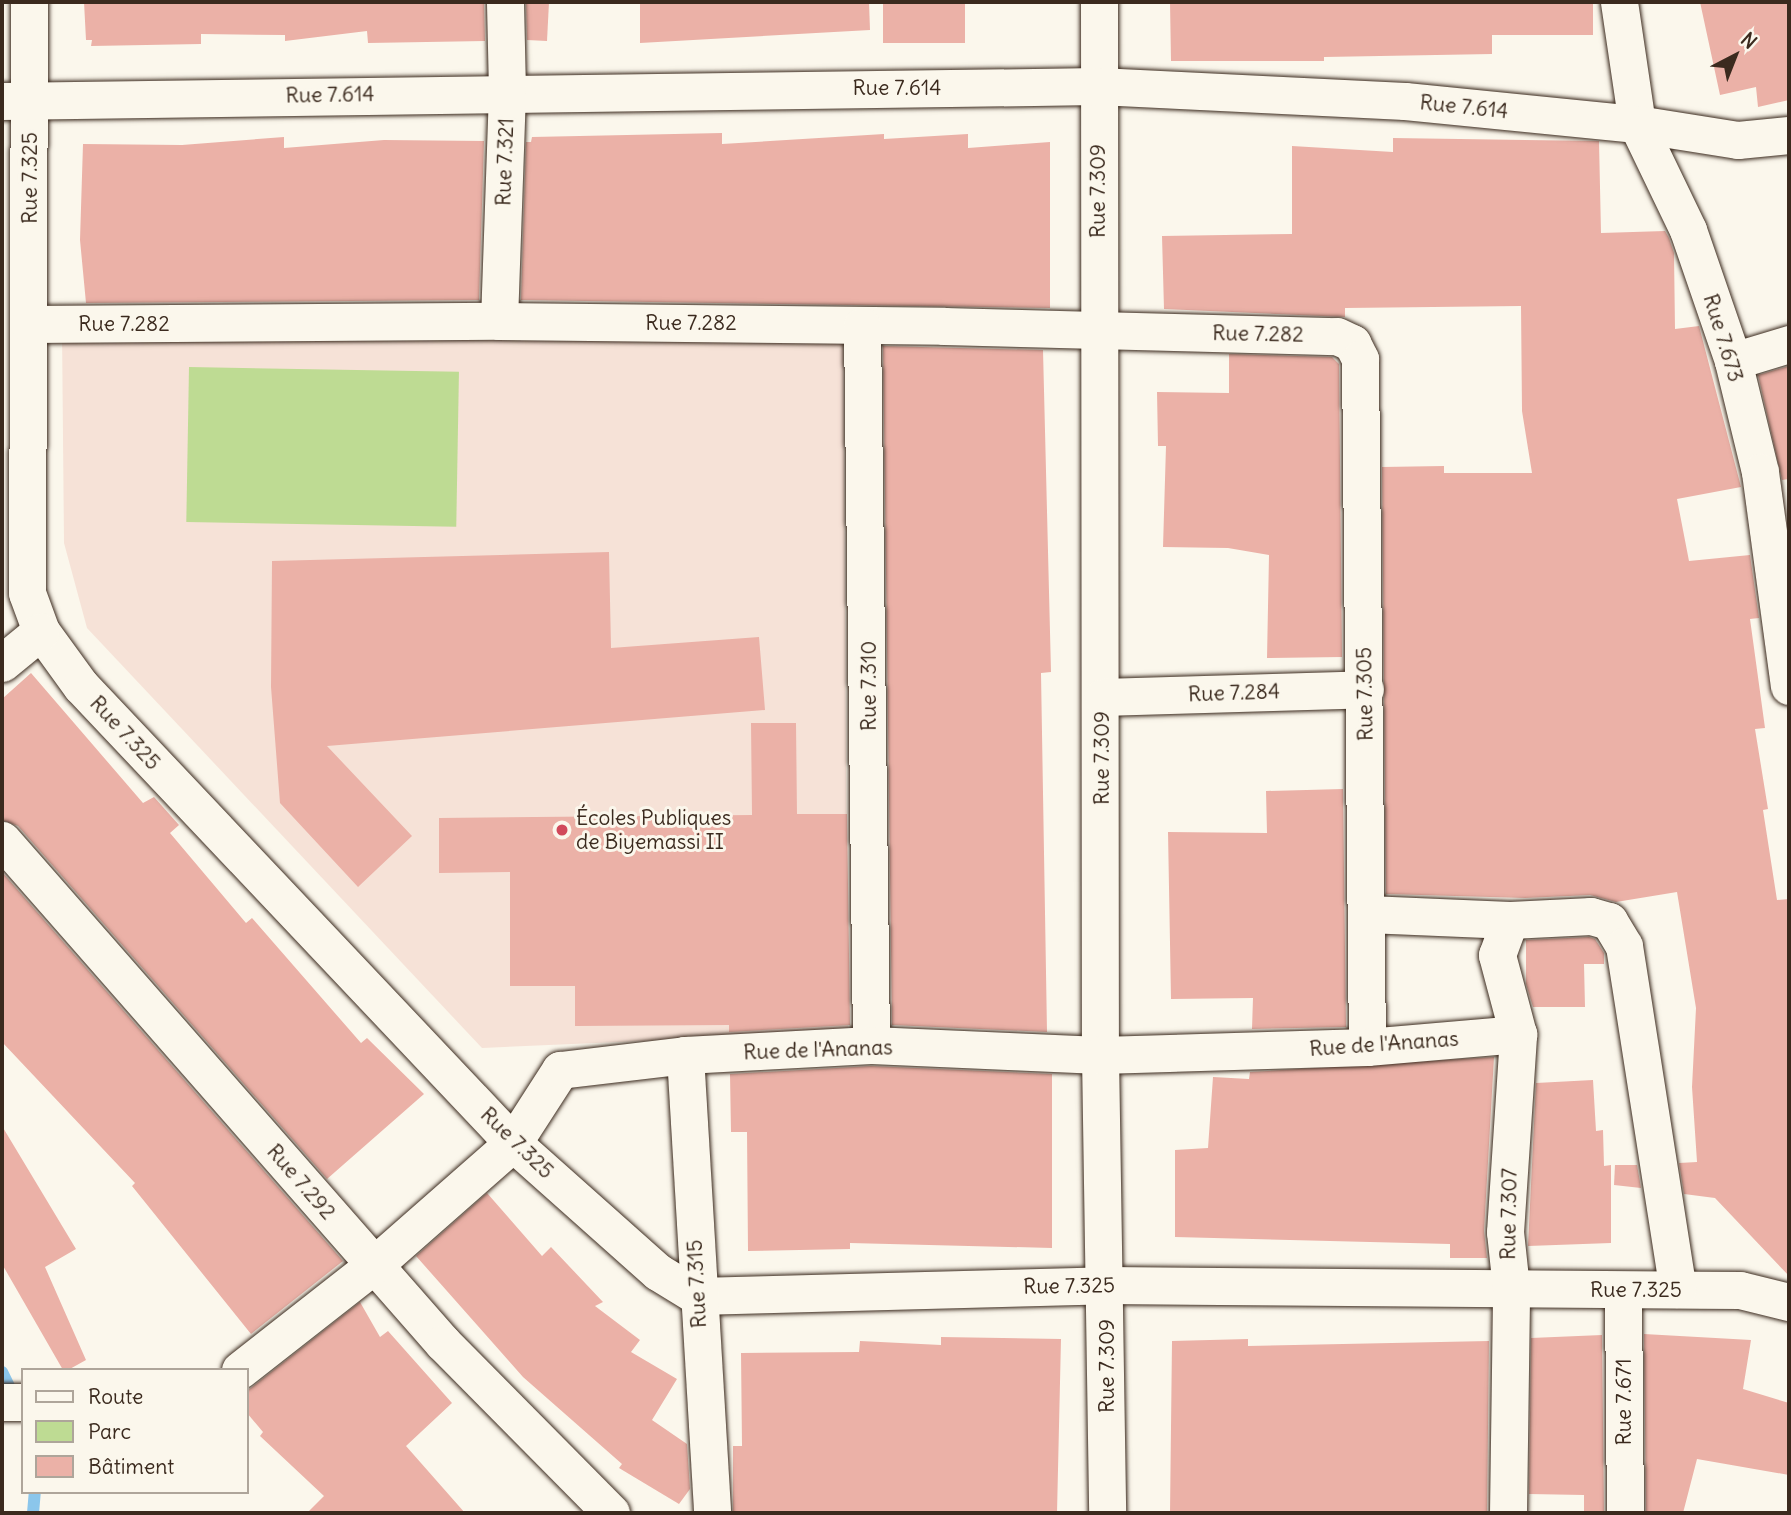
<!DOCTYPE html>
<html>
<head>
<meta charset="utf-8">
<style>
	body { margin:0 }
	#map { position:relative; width:1791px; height:1515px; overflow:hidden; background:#fbf7ec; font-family:Delius,sans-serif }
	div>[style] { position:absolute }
	.built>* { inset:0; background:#f6e2d7 }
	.green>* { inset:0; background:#bedb93; transform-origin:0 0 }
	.stream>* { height:12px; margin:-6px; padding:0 6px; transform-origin:6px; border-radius:6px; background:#8bc6eb }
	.building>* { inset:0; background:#ebb1a7; transform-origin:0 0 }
	.roads { filter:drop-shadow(0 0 2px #3b2a1e) drop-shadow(0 0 2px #3b2a1e) }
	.street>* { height:37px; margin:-18.5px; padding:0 18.5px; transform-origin:18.5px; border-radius:18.5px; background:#fbf7ec }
	.dots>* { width:19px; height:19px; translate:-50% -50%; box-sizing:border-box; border:4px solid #fbf7ec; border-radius:50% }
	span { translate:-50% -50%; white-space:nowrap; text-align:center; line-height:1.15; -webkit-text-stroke:6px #fbf7ec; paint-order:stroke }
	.street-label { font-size:21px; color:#3b2a1e }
	.poi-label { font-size:21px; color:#3b2a1e }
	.left { translate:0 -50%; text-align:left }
	.frame { position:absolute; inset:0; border:4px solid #3b2a1e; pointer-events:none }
	.legend { position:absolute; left:21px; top:1368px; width:228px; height:126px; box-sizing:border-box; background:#fbf7ec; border:2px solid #aea59a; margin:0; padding:9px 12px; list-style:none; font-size:21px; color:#3b2a1e }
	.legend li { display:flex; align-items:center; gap:14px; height:35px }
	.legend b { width:35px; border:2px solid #aea59a }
	.north { position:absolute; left:1700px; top:21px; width:70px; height:70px; -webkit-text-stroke:5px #fbf7ec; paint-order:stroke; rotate:42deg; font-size:19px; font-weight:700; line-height:28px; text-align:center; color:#3b2a1e }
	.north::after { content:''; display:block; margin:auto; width:24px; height:32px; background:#3b2a1e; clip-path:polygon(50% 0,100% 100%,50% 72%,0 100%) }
</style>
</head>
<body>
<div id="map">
	<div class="built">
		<div style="clip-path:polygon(62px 331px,843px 337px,848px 1032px,482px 1048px,87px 628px,64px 543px)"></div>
	</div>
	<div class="green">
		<div style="left:189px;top:367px;width:270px;height:155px;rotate:1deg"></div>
	</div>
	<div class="stream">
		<div style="left:2px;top:1372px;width:28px;rotate:64deg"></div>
		<div style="left:33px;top:1513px;width:21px;rotate:-85deg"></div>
	</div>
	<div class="building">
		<div style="clip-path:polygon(84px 2px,484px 2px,485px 41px,368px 43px,367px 31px,285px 41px,285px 35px,201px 34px,201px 44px,91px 46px,92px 40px,86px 40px)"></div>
		<div style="clip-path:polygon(526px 2px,549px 2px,547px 41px,527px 40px)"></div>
		<div style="clip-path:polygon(640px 2px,869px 2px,870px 30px,640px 43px)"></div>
		<div style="left:883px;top:2px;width:82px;height:41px"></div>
		<div style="clip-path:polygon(1170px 2px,1593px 2px,1593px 35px,1492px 35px,1492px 54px,1324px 57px,1324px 61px,1171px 61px)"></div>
		<div style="clip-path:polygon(1700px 2px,1789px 2px,1789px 100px,1758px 107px,1756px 87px,1720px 95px)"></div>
		<div style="clip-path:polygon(722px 133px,722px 144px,884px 134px,884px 139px,968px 134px,968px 148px,1050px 142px,1050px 308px,521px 300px,526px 142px,531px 142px,532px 137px)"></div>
		<div style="clip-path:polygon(284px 137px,284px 148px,384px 140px,484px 141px,479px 300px,86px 303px,80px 240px,83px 144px,182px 145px)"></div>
		<div style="clip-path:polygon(1393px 138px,1599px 141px,1601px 233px,1665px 231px,1669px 238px,1674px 253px,1675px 329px,1699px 326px,1741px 487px,1677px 499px,1689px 561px,1750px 555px,1759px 618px,1750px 619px,1765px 728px,1755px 729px,1768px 809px,1763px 810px,1777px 900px,1789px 899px,1789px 1276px,1715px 1198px,1684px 1194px,1679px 1163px,1697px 1162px,1692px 1087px,1696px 1008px,1677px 892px,1616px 902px,1590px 895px,1525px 898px,1386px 894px,1382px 467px,1444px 466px,1444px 473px,1532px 473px,1522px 411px,1521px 306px,1345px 308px,1345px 317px,1164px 309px,1162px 236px,1292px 234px,1292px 146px,1393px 152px)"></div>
		<div style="clip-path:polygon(883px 346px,1043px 350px,1051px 672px,1041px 673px,1047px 1032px,892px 1025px)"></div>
		<div style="clip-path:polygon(1229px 354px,1332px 357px,1339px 364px,1342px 657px,1267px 658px,1269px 555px,1228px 548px,1163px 547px,1166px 446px,1158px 446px,1157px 392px,1229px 393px)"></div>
		<div style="clip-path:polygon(1789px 366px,1789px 479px,1782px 480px,1758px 375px)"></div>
		<div style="clip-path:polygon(609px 552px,611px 648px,759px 637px,765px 710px,327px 746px,412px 836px,358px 887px,280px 803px,271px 687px,272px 561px)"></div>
		<div style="clip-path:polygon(31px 673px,143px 803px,154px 797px,179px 825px,170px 833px,246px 923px,252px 918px,361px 1043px,367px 1038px,424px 1094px,327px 1179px,18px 826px,2px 820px,2px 699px)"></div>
		<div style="clip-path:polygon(751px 723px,796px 723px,797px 814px,847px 814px,850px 1025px,729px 1032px,729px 1025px,575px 1026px,575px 986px,510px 986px,510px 872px,439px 873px,439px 818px,752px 815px)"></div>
		<div style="clip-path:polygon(1343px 789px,1346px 1027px,1252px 1029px,1253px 998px,1171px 999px,1168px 832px,1267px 833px,1266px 791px)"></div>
		<div style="clip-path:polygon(2px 872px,343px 1261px,251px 1334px,132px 1186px,135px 1183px,2px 1042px)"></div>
		<div style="clip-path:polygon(1589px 937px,1595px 939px,1604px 953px,1604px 964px,1584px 964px,1585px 1007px,1533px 1007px,1526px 984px,1526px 940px)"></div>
		<div style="clip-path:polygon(1494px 1057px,1484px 1231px,1487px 1258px,1450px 1258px,1450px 1244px,1175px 1237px,1175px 1150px,1208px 1148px,1213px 1077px,1249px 1079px,1250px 1072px)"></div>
		<div style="clip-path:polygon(871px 1066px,1052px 1074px,1052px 1248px,850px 1243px,850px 1249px,748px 1251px,747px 1132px,731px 1132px,730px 1074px)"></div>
		<div style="clip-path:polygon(1593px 1080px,1596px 1131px,1603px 1130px,1604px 1166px,1611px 1165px,1611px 1243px,1528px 1246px,1536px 1083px)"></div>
		<div style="clip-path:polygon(2px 1126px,76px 1249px,45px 1267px,86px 1360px,68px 1370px,63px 1370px,2px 1264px)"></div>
		<div style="clip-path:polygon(1615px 1165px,1637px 1165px,1641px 1188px,1614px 1185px)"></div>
		<div style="clip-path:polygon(487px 1193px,542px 1256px,551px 1247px,603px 1302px,595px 1306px,640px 1340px,631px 1352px,677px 1379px,652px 1420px,687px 1444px,690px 1489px,679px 1504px,619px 1468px,622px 1464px,523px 1377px,416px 1256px)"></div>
		<div style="clip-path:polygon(360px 1302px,380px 1337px,388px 1331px,452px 1403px,406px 1446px,465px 1513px,307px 1513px,324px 1496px,260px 1436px,263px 1432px,247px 1413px,247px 1391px)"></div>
		<div style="clip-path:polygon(1644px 1334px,1751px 1340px,1743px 1389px,1789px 1403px,1789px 1475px,1697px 1459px,1683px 1513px,1646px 1513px)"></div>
		<div style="clip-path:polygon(1602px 1335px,1604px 1513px,1584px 1513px,1584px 1495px,1529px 1494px,1531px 1338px)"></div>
		<div style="clip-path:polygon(941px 1337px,1061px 1339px,1057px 1513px,733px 1513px,733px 1446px,742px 1446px,741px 1353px,859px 1352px,860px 1341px,941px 1345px)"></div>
		<div style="clip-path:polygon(1248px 1339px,1248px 1346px,1489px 1341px,1487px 1513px,1170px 1513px,1172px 1341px)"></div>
	</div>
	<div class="roads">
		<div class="street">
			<div style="left:29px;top:2px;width:591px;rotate:90.19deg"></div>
			<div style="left:27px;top:593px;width:40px;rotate:69.8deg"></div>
			<div style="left:41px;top:631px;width:68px;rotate:54deg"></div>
			<div style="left:81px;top:686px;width:629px;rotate:46.61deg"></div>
			<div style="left:513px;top:1143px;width:194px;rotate:41.7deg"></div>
			<div style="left:658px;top:1272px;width:46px;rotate:31.6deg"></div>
			<div style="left:697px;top:1296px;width:409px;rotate:-1.5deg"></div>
			<div style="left:1106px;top:1285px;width:634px;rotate:0.45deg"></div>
			<div style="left:1740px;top:1290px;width:50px;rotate:13.8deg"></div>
			<div style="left:1099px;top:2px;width:1053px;rotate:89.95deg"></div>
			<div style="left:1100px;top:1055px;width:458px;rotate:89.1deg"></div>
			<div style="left:1619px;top:2px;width:123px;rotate:81.6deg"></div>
			<div style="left:1637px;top:124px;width:118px;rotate:64.3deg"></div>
			<div style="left:1688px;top:230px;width:139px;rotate:71deg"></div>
			<div style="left:1733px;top:361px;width:114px;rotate:76.3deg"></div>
			<div style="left:1760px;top:472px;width:216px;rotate:82.3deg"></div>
			<div style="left:2px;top:101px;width:1096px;rotate:-0.78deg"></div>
			<div style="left:1098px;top:86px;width:307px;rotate:2.8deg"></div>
			<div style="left:1405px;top:101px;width:233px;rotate:5.7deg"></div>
			<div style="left:1637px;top:124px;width:102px;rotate:9deg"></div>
			<div style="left:1738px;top:140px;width:51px;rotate:-5.6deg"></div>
			<div style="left:499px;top:321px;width:230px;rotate:-88deg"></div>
			<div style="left:507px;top:91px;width:89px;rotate:-91.3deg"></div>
			<div style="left:29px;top:324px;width:470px;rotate:-0.4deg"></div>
			<div style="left:499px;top:321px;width:445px;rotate:0.6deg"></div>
			<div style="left:944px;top:326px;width:393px;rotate:1.5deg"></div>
			<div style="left:1337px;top:336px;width:17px;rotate:25deg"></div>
			<div style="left:1352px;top:343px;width:18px;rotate:63deg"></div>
			<div style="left:1360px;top:359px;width:688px;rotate:89.42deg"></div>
			<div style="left:862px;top:326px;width:719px;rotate:89.28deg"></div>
			<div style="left:1733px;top:361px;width:59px;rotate:-16.9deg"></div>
			<div style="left:2px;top:663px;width:50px;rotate:-39.4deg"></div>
			<div style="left:1103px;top:697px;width:262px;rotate:-1.7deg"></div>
			<div style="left:2px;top:840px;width:669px;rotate:48.76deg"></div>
			<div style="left:443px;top:1343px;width:239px;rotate:45.3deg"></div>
			<div style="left:1367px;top:914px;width:143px;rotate:2.4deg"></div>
			<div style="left:1510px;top:920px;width:81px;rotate:-2.8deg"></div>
			<div style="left:1591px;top:916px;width:19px;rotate:16deg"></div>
			<div style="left:1609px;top:921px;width:29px;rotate:59deg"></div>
			<div style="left:1624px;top:946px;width:347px;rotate:81.1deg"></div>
			<div style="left:685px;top:1055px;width:459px;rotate:86.6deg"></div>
			<div style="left:1623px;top:1292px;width:221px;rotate:89.5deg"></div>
			<div style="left:240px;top:1370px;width:170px;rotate:-38.1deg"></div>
			<div style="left:374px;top:1265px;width:185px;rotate:-41.3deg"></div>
			<div style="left:513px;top:1143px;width:87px;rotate:-57.2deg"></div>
			<div style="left:560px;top:1070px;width:126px;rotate:-6.8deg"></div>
			<div style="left:685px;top:1055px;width:186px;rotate:-3.1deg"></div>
			<div style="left:871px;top:1045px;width:229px;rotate:2.5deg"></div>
			<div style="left:1100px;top:1055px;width:267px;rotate:-1.7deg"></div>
			<div style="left:1367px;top:1047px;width:152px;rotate:-4.9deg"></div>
			<div style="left:2px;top:1402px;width:21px"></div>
			<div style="left:1508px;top:1513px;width:225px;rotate:-89.2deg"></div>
			<div style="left:1511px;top:1288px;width:56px;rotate:-96.1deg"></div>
			<div style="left:1505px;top:1232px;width:198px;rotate:-86.2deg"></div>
			<div style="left:1518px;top:1034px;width:82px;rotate:-104.9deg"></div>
			<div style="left:1497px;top:955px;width:37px;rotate:-70deg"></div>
		</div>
	</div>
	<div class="dots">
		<div style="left:562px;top:830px;background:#d1495b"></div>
	</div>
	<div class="street-label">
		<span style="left:897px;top:88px">Rue 7.614</span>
		<span style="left:330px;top:95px;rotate:-1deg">Rue 7.614</span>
		<span style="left:1464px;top:107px;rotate:6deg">Rue 7.614</span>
		<span style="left:505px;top:162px;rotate:-88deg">Rue 7.321</span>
		<span style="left:30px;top:178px;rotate:-90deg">Rue 7.325</span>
		<span style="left:1098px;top:191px;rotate:-90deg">Rue 7.309</span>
		<span style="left:691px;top:323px">Rue 7.282</span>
		<span style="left:124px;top:324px">Rue 7.282</span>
		<span style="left:1258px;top:334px;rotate:1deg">Rue 7.282</span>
		<span style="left:1723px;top:338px;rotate:73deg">Rue 7.673</span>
		<span style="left:869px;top:686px;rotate:-90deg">Rue 7.310</span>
		<span style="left:1234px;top:693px;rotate:-2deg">Rue 7.284</span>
		<span style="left:1365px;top:694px;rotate:-91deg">Rue 7.305</span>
		<span style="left:125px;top:733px;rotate:47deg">Rue 7.325</span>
		<span style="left:1102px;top:758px;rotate:-90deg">Rue 7.309</span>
		<span style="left:1384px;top:1044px;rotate:-4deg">Rue de l'Ananas</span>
		<span style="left:818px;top:1050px;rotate:-2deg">Rue de l'Ananas</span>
		<span style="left:517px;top:1143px;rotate:44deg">Rue 7.325</span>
		<span style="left:301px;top:1182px;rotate:49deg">Rue 7.292</span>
		<span style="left:1509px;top:1214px;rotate:-89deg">Rue 7.307</span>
		<span style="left:697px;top:1284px;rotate:-93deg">Rue 7.315</span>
		<span style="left:1069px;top:1286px;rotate:-1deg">Rue 7.325</span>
		<span style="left:1636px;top:1290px">Rue 7.325</span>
		<span style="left:1107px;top:1366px;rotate:-90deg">Rue 7.309</span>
		<span style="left:1624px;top:1402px;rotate:-90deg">Rue 7.671</span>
	</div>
	<div class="poi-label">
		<span class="left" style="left:576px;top:830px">Écoles Publiques<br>de Biyemassi II</span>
	</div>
	<div class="frame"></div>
	<ul class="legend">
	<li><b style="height:9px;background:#fbf7ec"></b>Route</li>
	<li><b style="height:19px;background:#bedb93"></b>Parc</li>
	<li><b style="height:19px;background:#ebb1a7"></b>Bâtiment</li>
	</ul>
	<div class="north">N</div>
</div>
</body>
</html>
